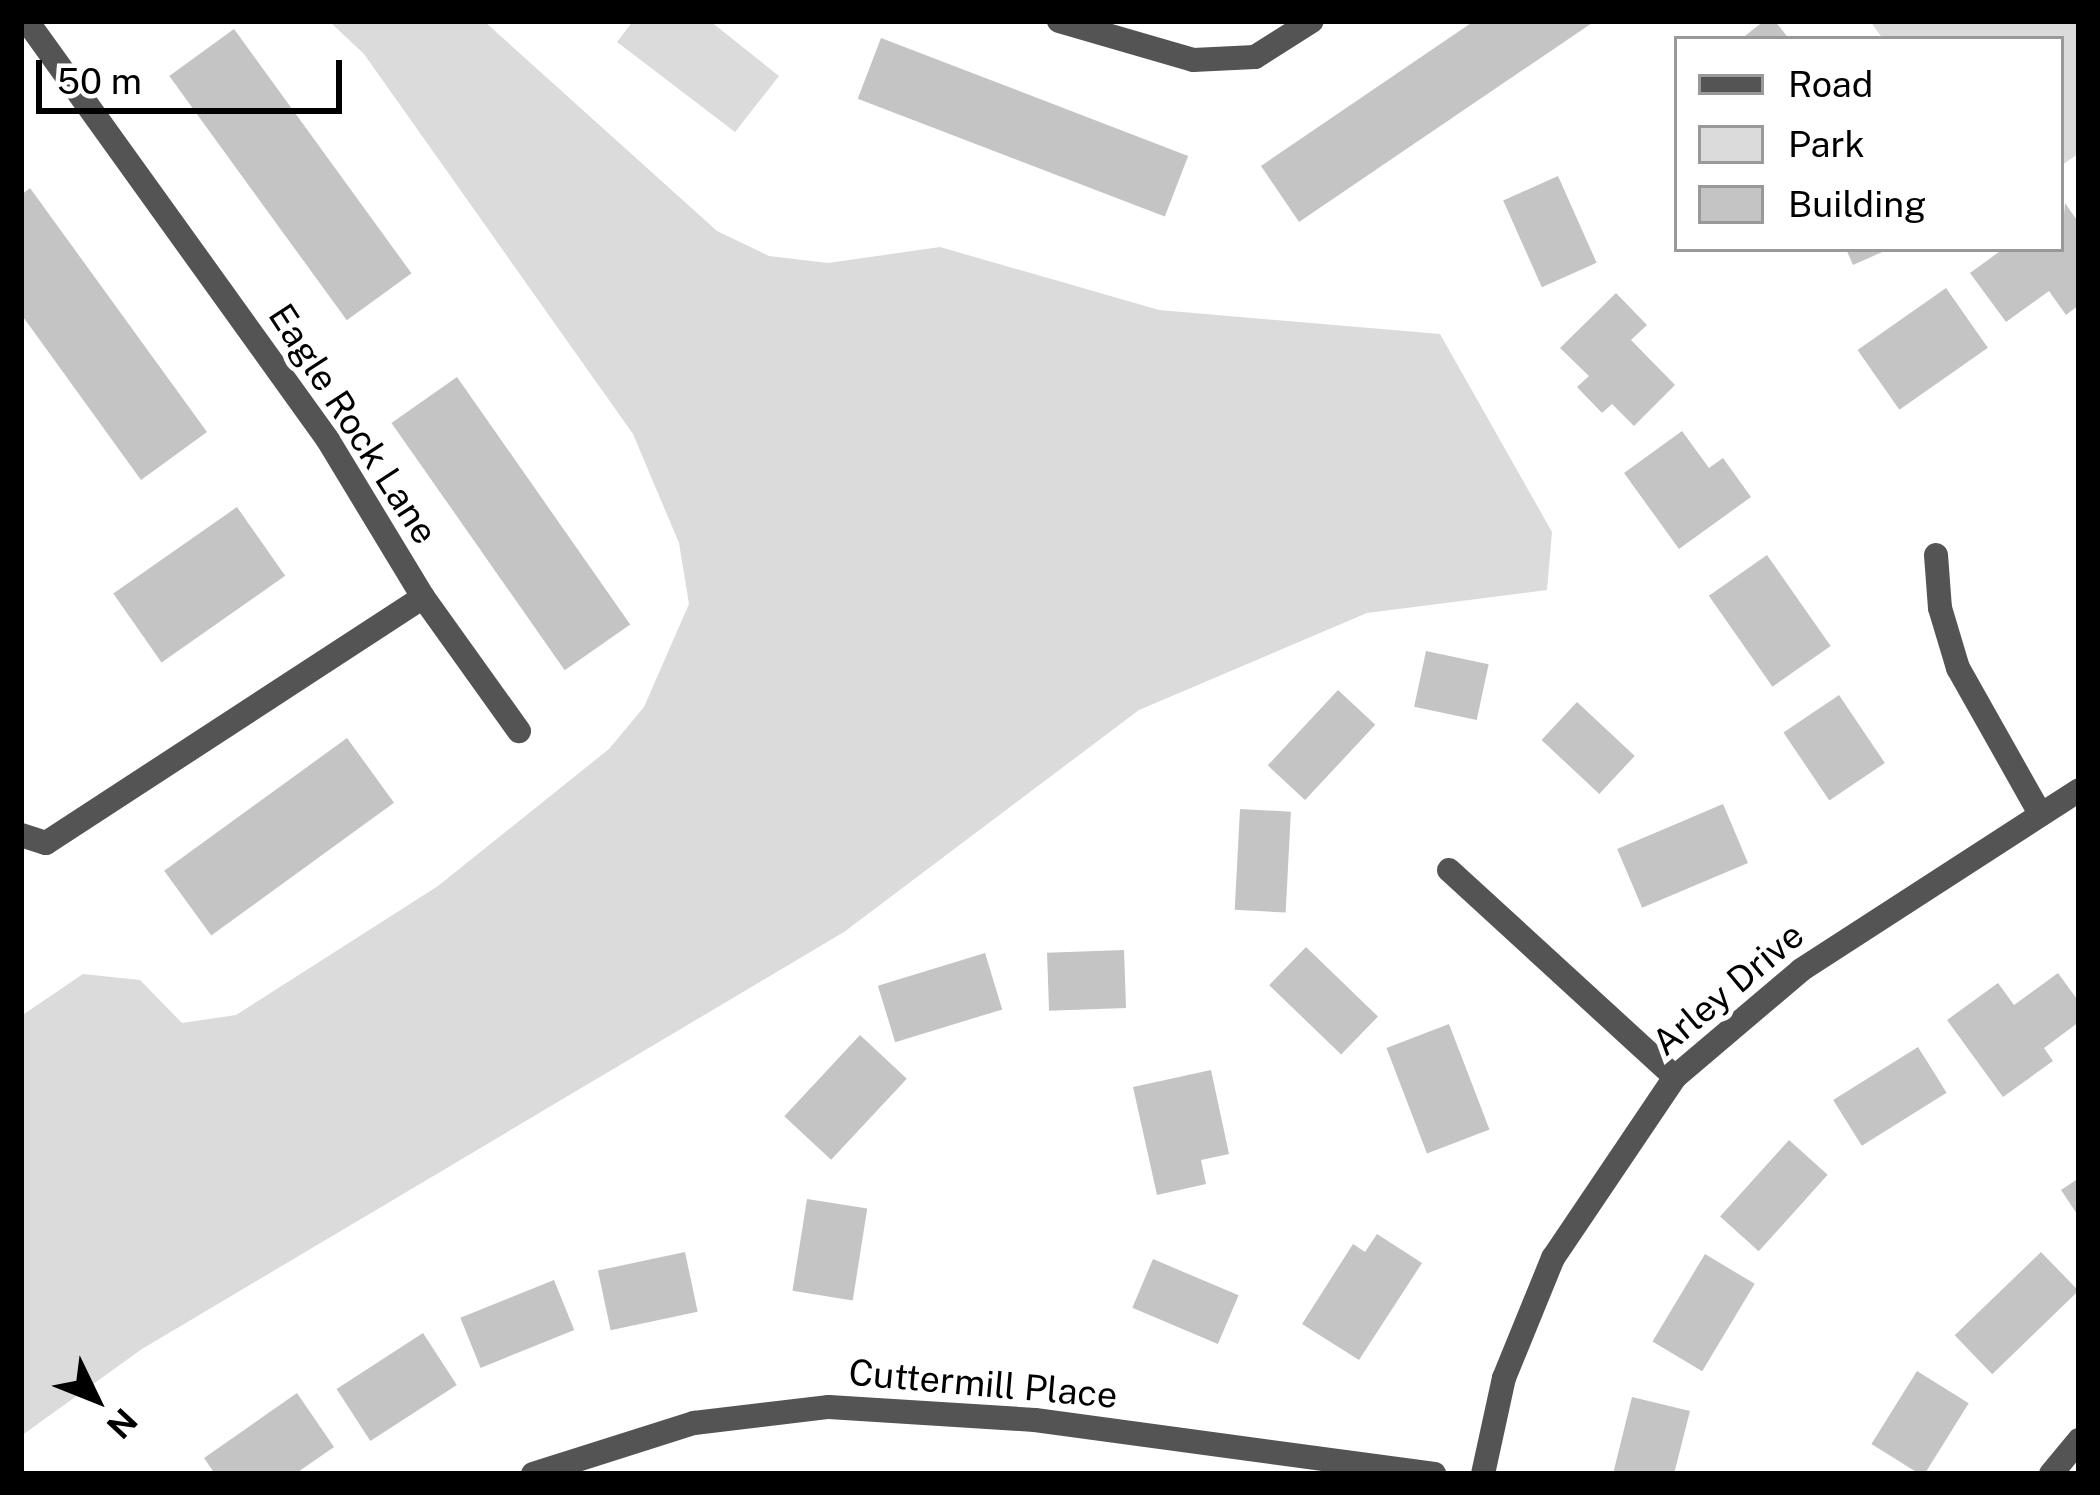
<!DOCTYPE html>
<html>
<head>
<meta charset="utf-8">
<style>
	body { margin:0 }
	#map { position:relative; width:2100px; height:1495px; overflow:hidden; background:#fff; font-family:"Public Sans",sans-serif }
	div>[style] { position:absolute }
	.green>* { inset:0; background:#dbdbdb }
	.building>* { inset:0; background:#c4c4c4; transform-origin:0 0 }
	.service>* { height:24px; margin:-12px; padding:0 12px; transform-origin:12px; border-radius:12px; background:#545454 }
	.minor>* { height:24px; margin:-12px; padding:0 12px; transform-origin:12px; border-radius:12px; background:#545454 }
	span { translate:-50% -50%; white-space:nowrap; text-align:center; line-height:1.15; -webkit-text-stroke:10px #fff; paint-order:stroke }
	.street-label { font-size:36px; color:#000 }
	.frame { position:absolute; inset:0; border:24px solid #000; pointer-events:none }
	.legend { position:absolute; left:1674px; top:36px; width:390px; height:216px; box-sizing:border-box; background:#fff; border:3px solid #999; margin:0; padding:15px 21px; list-style:none; font-size:36px; color:#000 }
	.legend li { display:flex; align-items:center; gap:24px; height:60px }
	.legend b { width:60px; border:3px solid #999 }
	.north { position:absolute; left:36px; top:1339px; width:120px; height:120px; -webkit-text-stroke:9px #fff; paint-order:stroke; rotate:133deg; font-size:33px; font-weight:700; line-height:48px; text-align:center; color:#000 }
	.north::after { content:''; display:block; margin:auto; width:42px; height:54px; background:#000; clip-path:polygon(50% 0,100% 100%,50% 72%,0 100%) }
	.scale { position:absolute; left:36px; top:60px; width:306px; height:54px; box-sizing:border-box; border:6px solid #000; border-top:0; padding-left:15px; font-size:36px; line-height:42px; white-space:nowrap; color:#000; -webkit-text-stroke:9px #fff; paint-order:stroke }
</style>
</head>
<body>
<div id="map">
	<div class="green">
		<div style="clip-path:polygon(329px 21px,484px 21px,717px 231px,769px 256px,828px 263px,940px 247px,1159px 310px,1440px 334px,1552px 532px,1547px 590px,1367px 613px,1139px 710px,844px 932px,142px 1349px,21px 1436px,21px 1016px,83px 974px,140px 980px,182px 1023px,236px 1015px,438px 886px,609px 749px,644px 707px,689px 604px,679px 543px,633px 434px,364px 54px)"></div>
		<div style="clip-path:polygon(633px 21px,710px 21px,779px 76px,735px 132px,617px 42px)"></div>
		<div style="clip-path:polygon(1870px 21px,2079px 21px,2079px 153px,2061px 166px,2061px 39px,1883px 39px)"></div>
	</div>
	<div class="building">
		<div style="clip-path:polygon(1474px 21px,1595px 21px,1299px 222px,1261px 166px)"></div>
		<div style="clip-path:polygon(1764px 21px,1775px 21px,1789px 39px,1741px 39px)"></div>
		<div style="left:234px;top:29px;width:302px;height:80px;rotate:54deg"></div>
		<div style="left:881px;top:38px;width:329px;height:65px;rotate:21deg"></div>
		<div style="left:1558px;top:176px;width:95px;height:60px;rotate:66deg"></div>
		<div style="clip-path:polygon(30px 188px,207px 432px,141px 480px,21px 314px,21px 195px)"></div>
		<div style="clip-path:polygon(2065px 203px,2079px 223px,2079px 305px,2066px 315px,2049px 291px,2006px 322px,1970px 273px,2003px 249px,2061px 249px)"></div>
		<div style="clip-path:polygon(1846px 249px,1889px 249px,1853px 265px)"></div>
		<div style="left:1946px;top:288px;width:73px;height:108px;rotate:55deg"></div>
		<div style="clip-path:polygon(1616px 293px,1647px 325px,1631px 340px,1675px 385px,1634px 426px,1612px 404px,1602px 413px,1577px 387px,1589px 376px,1560px 348px)"></div>
		<div style="left:457px;top:377px;width:302px;height:80px;rotate:55deg"></div>
		<div style="clip-path:polygon(1682px 431px,1709px 468px,1723px 458px,1751px 497px,1679px 549px,1624px 473px)"></div>
		<div style="left:237px;top:507px;width:84px;height:151px;rotate:55deg"></div>
		<div style="left:1767px;top:555px;width:111px;height:71px;rotate:55deg"></div>
		<div style="left:1426px;top:651px;width:64px;height:57px;rotate:12deg"></div>
		<div style="left:1338px;top:690px;width:51px;height:103px;rotate:43deg"></div>
		<div style="left:1839px;top:695px;width:82px;height:67px;rotate:56deg"></div>
		<div style="left:1577px;top:702px;width:79px;height:52px;rotate:43deg"></div>
		<div style="left:347px;top:738px;width:80px;height:226px;rotate:54deg"></div>
		<div style="left:1723px;top:804px;width:64px;height:115px;rotate:67deg"></div>
		<div style="left:1240px;top:809px;width:51px;height:101px;rotate:3deg"></div>
		<div style="left:1306px;top:947px;width:100px;height:53px;rotate:44deg"></div>
		<div style="left:1124px;top:950px;width:58px;height:77px;rotate:88deg"></div>
		<div style="left:985px;top:953px;width:59px;height:112px;rotate:73deg"></div>
		<div style="clip-path:polygon(2058px 973px,2079px 1002px,2079px 1022px,2044px 1048px,2053px 1061px,2003px 1097px,1947px 1020px,1998px 983px,2014px 1005px)"></div>
		<div style="left:1449px;top:1024px;width:113px;height:67px;rotate:69deg"></div>
		<div style="left:860px;top:1035px;width:64px;height:111px;rotate:43deg"></div>
		<div style="left:1918px;top:1047px;width:54px;height:100px;rotate:58deg"></div>
		<div style="clip-path:polygon(1211px 1070px,1229px 1154px,1201px 1160px,1206px 1184px,1157px 1195px,1133px 1087px)"></div>
		<div style="left:1789px;top:1140px;width:52px;height:103px;rotate:42deg"></div>
		<div style="clip-path:polygon(2079px 1178px,2079px 1217px,2061px 1190px)"></div>
		<div style="left:807px;top:1199px;width:61px;height:93px;rotate:9deg"></div>
		<div style="clip-path:polygon(1377px 1234px,1422px 1263px,1359px 1360px,1302px 1324px,1353px 1244px,1365px 1252px)"></div>
		<div style="left:685px;top:1252px;width:61px;height:89px;rotate:78deg"></div>
		<div style="left:2041px;top:1252px;width:54px;height:120px;rotate:46deg"></div>
		<div style="left:1705px;top:1254px;width:58px;height:102px;rotate:31deg"></div>
		<div style="left:1153px;top:1259px;width:93px;height:53px;rotate:23deg"></div>
		<div style="left:554px;top:1280px;width:54px;height:101px;rotate:68deg"></div>
		<div style="left:423px;top:1333px;width:62px;height:103px;rotate:57deg"></div>
		<div style="left:1917px;top:1371px;width:61px;height:86px;rotate:32deg"></div>
		<div style="clip-path:polygon(297px 1393px,334px 1447px,295px 1474px,215px 1474px,204px 1458px)"></div>
		<div style="clip-path:polygon(1632px 1397px,1690px 1411px,1674px 1474px,1613px 1474px)"></div>
	</div>
	<div class="service">
		<div style="left:423px;top:597px;width:165px;rotate:54.4deg"></div>
	</div>
	<div class="minor">
		<div style="left:1059px;top:21px;width:140px;rotate:16.2deg"></div>
		<div style="left:1193px;top:60px;width:62px;rotate:-2.8deg"></div>
		<div style="left:1255px;top:57px;width:67px;rotate:-32.3deg"></div>
		<div style="left:1936px;top:555px;width:53px;rotate:85.7deg"></div>
		<div style="left:1940px;top:608px;width:63px;rotate:73.3deg"></div>
		<div style="left:1958px;top:668px;width:165px;rotate:60.6deg"></div>
		<div style="left:21px;top:835px;width:26px;rotate:18deg"></div>
		<div style="left:46px;top:843px;width:450px;rotate:-33.1deg"></div>
		<div style="left:423px;top:597px;width:184px;rotate:-121.2deg"></div>
		<div style="left:328px;top:440px;width:516px;rotate:-125.69deg"></div>
		<div style="left:1449px;top:870px;width:306px;rotate:42.5deg"></div>
		<div style="left:533px;top:1474px;width:169px;rotate:-17.6deg"></div>
		<div style="left:694px;top:1423px;width:136px;rotate:-6.8deg"></div>
		<div style="left:829px;top:1407px;width:206px;rotate:3.6deg"></div>
		<div style="left:1035px;top:1420px;width:403px;rotate:7.7deg"></div>
		<div style="left:1483px;top:1474px;width:98px;rotate:-77.7deg"></div>
		<div style="left:1504px;top:1378px;width:130px;rotate:-67.8deg"></div>
		<div style="left:1553px;top:1258px;width:218px;rotate:-56deg"></div>
		<div style="left:1675px;top:1077px;width:165px;rotate:-40.3deg"></div>
		<div style="left:1801px;top:970px;width:331px;rotate:-32.9deg"></div>
		<div style="left:2051px;top:1474px;width:44px;rotate:-50.5deg"></div>
	</div>
	<div class="street-label">
		<span style="left:353px;top:424px;rotate:57deg">Eagle Rock Lane</span>
		<span style="left:1728px;top:989px;rotate:-40deg">Arley Drive</span>
		<span style="left:983px;top:1384px;rotate:5deg">Cuttermill Place</span>
	</div>
	<div class="frame"></div>
	<ul class="legend">
	<li><b style="height:15px;background:#545454"></b>Road</li>
	<li><b style="height:33px;background:#dbdbdb"></b>Park</li>
	<li><b style="height:33px;background:#c4c4c4"></b>Building</li>
	</ul>
	<div class="north">N</div>
	<div class="scale">50 m</div>
</div>
</body>
</html>
